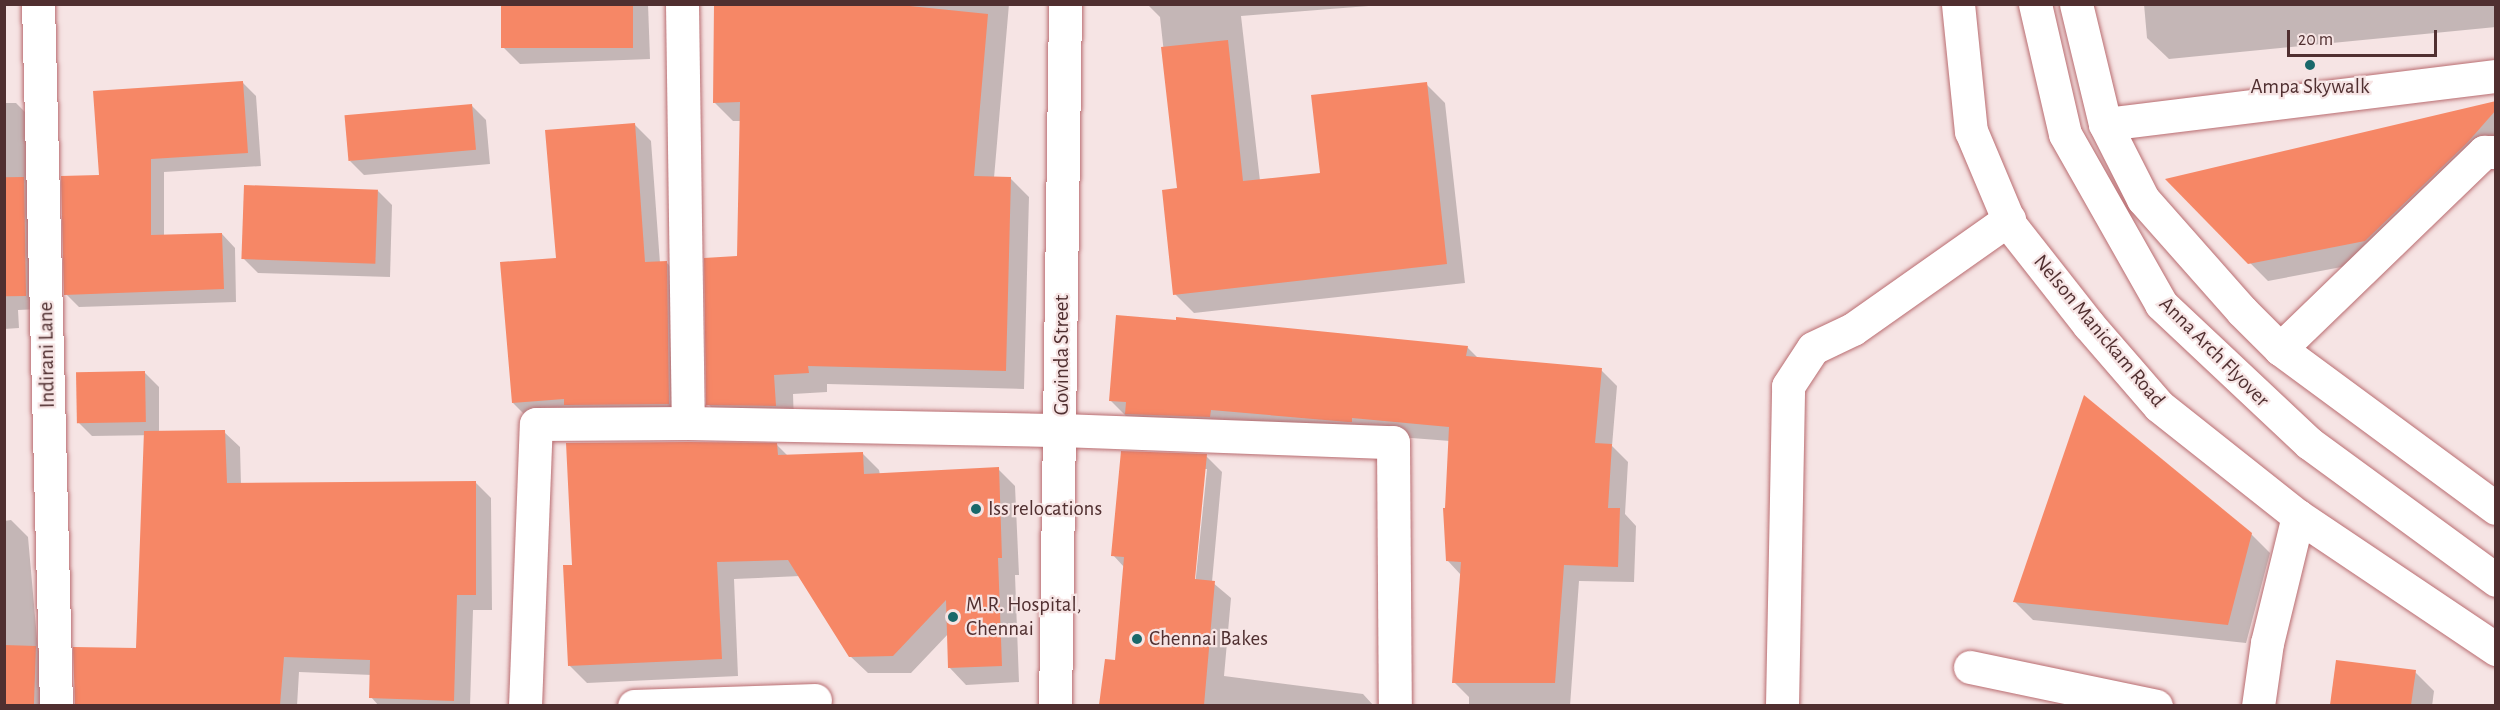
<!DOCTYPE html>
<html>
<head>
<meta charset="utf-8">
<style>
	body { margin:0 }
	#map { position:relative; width:2500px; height:710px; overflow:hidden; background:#f6e4e4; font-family:"Alegreya Sans",sans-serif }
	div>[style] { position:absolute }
	.shadow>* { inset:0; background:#0003 }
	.building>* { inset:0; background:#f68766; transform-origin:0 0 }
	.roads { filter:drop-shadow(0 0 2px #b96d71) drop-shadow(0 0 2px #b96d71) }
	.minor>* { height:33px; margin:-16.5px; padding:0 16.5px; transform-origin:16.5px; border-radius:16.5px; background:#fff }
	.major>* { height:33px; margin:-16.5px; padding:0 16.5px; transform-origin:16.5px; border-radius:16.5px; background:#fff }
	.dots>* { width:16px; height:16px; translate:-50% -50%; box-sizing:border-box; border:3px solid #f6e4e4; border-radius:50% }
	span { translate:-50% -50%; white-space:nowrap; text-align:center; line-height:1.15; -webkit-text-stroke:4.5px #f6e4e4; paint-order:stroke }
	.poi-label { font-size:21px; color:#502f30 }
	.left { translate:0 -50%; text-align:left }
	.street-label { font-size:21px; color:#502f30 }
	.frame { position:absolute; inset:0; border:6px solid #502f30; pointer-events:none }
	.scale { position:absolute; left:2287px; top:30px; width:150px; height:27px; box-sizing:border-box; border:3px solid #502f30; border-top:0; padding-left:8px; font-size:18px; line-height:21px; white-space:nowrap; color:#502f30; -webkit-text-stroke:4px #f6e4e4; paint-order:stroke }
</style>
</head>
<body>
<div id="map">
	<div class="shadow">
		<div style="clip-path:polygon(502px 4px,648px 4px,650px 59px,520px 64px,504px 48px)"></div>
		<div style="clip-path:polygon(716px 4px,1009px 4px,994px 178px,1010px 178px,1029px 197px,1024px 389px,827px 384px,827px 392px,793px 394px,794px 424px,727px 423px,708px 404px,738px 258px,741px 121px,733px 121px,714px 102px)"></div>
		<div style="clip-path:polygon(1147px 4px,1394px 4px,1241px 16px,1260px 181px,1322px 175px,1426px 84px,1445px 103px,1465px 283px,1194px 313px,1175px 294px,1179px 190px,1160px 17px)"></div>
		<div style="clip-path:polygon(2144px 4px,2496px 4px,2496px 27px,2169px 59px,2147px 38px)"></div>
		<div style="clip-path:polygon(243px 83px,256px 96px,261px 166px,164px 172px,164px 236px,222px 234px,235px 248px,236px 302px,79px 307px,66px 294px,101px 176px)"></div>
		<div style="clip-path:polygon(4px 103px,16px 103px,30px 117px,40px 309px,18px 310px,19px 328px,4px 329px)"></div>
		<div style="clip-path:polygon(2496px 103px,2496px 149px,2384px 259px,2268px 281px,2168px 180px)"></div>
		<div style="clip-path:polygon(472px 106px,486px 120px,490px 164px,364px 175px,350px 161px)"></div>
		<div style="clip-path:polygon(634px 124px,651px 141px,660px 263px,666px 262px,683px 279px,685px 421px,530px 420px,513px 403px,558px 259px)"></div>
		<div style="clip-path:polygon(378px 191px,392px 205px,390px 277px,258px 273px,244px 259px)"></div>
		<div style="clip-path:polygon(1467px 347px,1479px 359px,1601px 370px,1617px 386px,1612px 446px,1628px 462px,1625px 514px,1636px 526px,1634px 582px,1579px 581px,1570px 706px,1469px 706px,1469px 697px,1454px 682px,1461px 575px,1448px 561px,1450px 441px,1126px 416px,1110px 400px)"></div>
		<div style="clip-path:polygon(145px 373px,159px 387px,159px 435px,92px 436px,78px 422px)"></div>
		<div style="clip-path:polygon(224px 432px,240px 447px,241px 485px,475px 482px,491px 498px,492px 610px,473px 610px,470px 706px,379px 706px,371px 697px,372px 675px,299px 672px,297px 706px,76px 706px,75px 648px,138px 649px)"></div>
		<div style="clip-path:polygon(777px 445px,788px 456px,862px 453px,879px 470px,880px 475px,998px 469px,1015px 486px,1019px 575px,1015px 575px,1019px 682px,966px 685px,949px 667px,949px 633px,911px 673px,868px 673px,850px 656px,800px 576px,734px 579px,738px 676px,587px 683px,570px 666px,573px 566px)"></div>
		<div style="clip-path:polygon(evenodd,1206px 456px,1222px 472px,1212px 582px,1231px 598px,1224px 676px,1363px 694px,1374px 706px,1100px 706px,1106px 661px,1116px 662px,1124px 567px,1113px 555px,1206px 456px,1204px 469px,1207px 469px,1195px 586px,1192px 586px,1204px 469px)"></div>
		<div style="clip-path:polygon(11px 520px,28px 537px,38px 650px,52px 664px,53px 706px,4px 706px,4px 521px)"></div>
		<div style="clip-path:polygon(2251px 534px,2270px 553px,2246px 643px,2033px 620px,2015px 602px)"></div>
		<div style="clip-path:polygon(2338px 661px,2415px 672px,2434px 691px,2432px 706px,2331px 706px)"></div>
	</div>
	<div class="building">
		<div style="left:501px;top:4px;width:132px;height:44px"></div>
		<div style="clip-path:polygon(714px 4px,890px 4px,988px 14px,974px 176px,1011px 177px,1006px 371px,808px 366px,809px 373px,774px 375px,776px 406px,706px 405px,704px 258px,737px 256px,740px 102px,713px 103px)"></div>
		<div style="clip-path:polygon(1228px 40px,1243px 181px,1320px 173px,1311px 95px,1427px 82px,1447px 264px,1173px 295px,1162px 190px,1177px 188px,1161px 47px)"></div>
		<div style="clip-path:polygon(243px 81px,248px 153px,151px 159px,151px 235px,222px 233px,224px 289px,64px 295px,61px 176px,99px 175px,93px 91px)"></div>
		<div style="clip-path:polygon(2496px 101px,2496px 110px,2467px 143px,2365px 241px,2248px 264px,2165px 179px)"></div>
		<div style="left:472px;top:104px;width:46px;height:128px;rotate:85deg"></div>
		<div style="clip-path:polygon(635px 123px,645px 262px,667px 261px,669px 404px,564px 405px,564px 399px,512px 403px,500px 262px,556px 258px,545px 130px)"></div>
		<div style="left:24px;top:177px;width:119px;height:20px;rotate:89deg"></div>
		<div style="left:244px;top:185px;width:134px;height:74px;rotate:2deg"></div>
		<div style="clip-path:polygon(1116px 315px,1176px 320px,1176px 317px,1468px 346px,1466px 356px,1602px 368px,1595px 443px,1612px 444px,1608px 508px,1620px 508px,1618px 567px,1564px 565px,1555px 683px,1452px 683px,1461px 562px,1446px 561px,1443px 508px,1445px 508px,1449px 427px,1352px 418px,1352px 422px,1348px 422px,1211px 410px,1210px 417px,1125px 414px,1126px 402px,1109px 401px)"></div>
		<div style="left:145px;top:371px;width:51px;height:69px;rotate:89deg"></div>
		<div style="clip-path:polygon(2084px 395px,2252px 533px,2228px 625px,2013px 602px)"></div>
		<div style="clip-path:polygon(225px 430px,227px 483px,476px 481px,476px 595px,457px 595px,454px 701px,369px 698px,370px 660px,284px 657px,280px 705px,75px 705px,73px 647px,136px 648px,144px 431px)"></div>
		<div style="clip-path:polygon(688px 442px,777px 443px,778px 455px,863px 452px,864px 474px,999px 467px,1002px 558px,998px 558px,1002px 666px,948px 668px,946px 600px,893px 656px,849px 657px,788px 560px,717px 562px,722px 659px,568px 666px,563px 565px,572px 565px,566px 443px)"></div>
		<div style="clip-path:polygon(1121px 451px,1207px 454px,1195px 579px,1215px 581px,1204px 705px,1099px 705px,1105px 659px,1115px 660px,1124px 557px,1111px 556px)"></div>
		<div style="left:4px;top:645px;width:32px;height:60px;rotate:2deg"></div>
		<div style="clip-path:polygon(2336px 660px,2416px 670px,2411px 705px,2330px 705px)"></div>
	</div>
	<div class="roads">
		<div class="minor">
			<div style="left:38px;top:4px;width:702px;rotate:88.53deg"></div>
			<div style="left:682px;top:4px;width:419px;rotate:89.2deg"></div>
			<div style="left:2105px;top:124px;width:394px;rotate:-7deg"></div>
			<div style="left:2280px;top:349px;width:284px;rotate:-44deg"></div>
			<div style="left:2484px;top:152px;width:12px"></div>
			<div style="left:1970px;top:667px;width:190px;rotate:11.8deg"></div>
			<div style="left:525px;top:706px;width:282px;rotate:-87.8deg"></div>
			<div style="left:536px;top:424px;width:152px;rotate:-0.4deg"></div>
			<div style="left:688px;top:423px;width:373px;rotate:1.1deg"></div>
			<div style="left:1061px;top:430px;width:332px;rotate:2.1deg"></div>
			<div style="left:1393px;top:442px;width:264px;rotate:89.6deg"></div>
			<div style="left:634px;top:706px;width:181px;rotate:-1.9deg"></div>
			<div style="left:1055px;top:706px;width:702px;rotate:-89.18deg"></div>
			<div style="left:1782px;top:706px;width:320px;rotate:-88.9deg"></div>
			<div style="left:1788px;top:386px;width:45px;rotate:-56.7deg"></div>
			<div style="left:1813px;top:348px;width:44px;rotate:-25.4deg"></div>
			<div style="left:1853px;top:329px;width:191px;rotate:-35.2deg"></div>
			<div style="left:2258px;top:706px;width:64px;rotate:-81.9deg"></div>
			<div style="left:2267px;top:643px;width:131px;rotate:-76.3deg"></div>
		</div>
		<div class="major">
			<div style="left:1958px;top:4px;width:128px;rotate:84.2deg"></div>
			<div style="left:1971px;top:131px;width:103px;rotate:67.2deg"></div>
			<div style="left:2011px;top:226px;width:125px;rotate:51.8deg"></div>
			<div style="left:2088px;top:324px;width:108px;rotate:49.1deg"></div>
			<div style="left:2159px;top:406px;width:177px;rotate:38.4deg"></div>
			<div style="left:2298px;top:516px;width:239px;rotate:33.9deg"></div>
			<div style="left:2035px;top:4px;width:133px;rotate:77deg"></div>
			<div style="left:2065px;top:134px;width:195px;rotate:60.5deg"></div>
			<div style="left:2161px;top:304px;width:203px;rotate:43.2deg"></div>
			<div style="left:2309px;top:443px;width:232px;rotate:36.2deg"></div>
			<div style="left:2076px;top:4px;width:123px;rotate:76.4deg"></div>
			<div style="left:2105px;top:124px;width:84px;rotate:63.1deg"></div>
			<div style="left:2143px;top:199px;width:149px;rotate:48.5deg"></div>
			<div style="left:2242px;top:311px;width:54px;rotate:45deg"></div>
			<div style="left:2280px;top:349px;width:268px;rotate:36.4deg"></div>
		</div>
	</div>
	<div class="dots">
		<div style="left:2310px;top:65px;background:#1a686a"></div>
		<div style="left:976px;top:509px;background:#1a686a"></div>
		<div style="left:953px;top:617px;background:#1a686a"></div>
		<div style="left:1137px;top:639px;background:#1a686a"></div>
	</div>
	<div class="poi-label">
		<span style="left:2310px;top:87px">Ampa Skywalk</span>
		<span class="left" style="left:988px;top:509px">Iss relocations</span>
		<span class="left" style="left:966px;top:617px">M.R. Hospital,<br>Chennai</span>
		<span class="left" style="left:1149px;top:639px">Chennai Bakes</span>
	</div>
	<div class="street-label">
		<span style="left:2099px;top:331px;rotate:50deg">Nelson Manickam Road</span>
		<span style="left:2214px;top:352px;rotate:45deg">Anna Arch Flyover</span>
		<span style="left:47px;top:355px;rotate:-91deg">Indirani Lane</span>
		<span style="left:1062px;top:355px;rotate:-90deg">Govinda Street</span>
	</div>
	<div class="frame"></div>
	<div class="scale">20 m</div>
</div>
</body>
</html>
